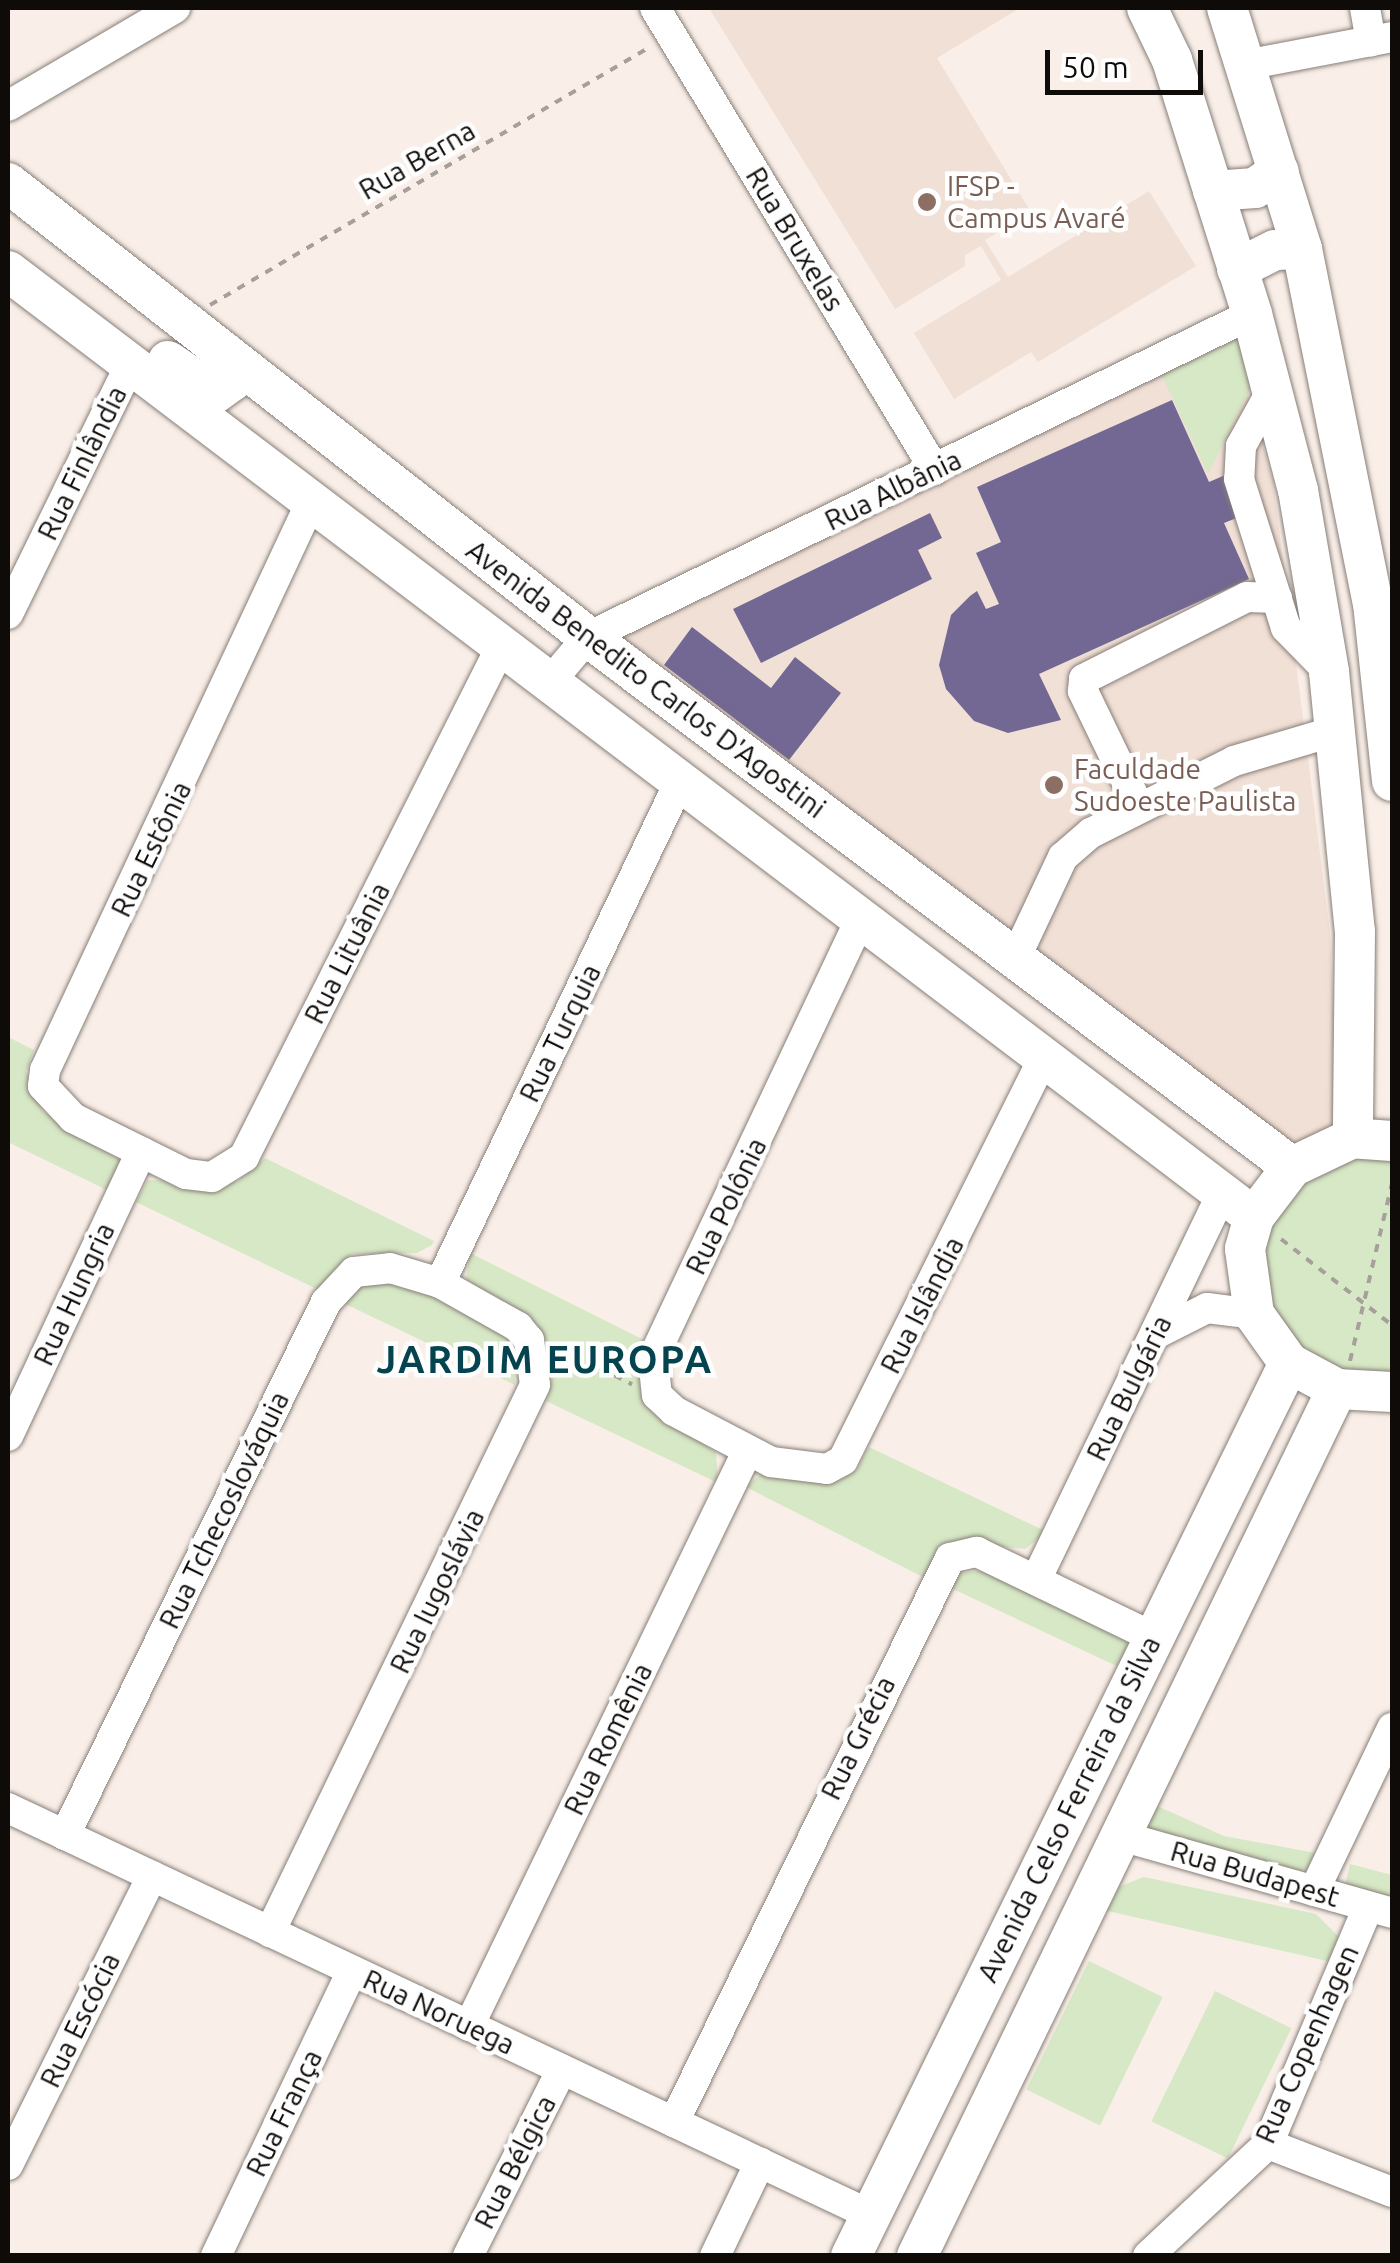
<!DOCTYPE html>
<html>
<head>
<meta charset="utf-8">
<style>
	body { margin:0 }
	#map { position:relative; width:1400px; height:2263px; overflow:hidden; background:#f9efe8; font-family:Ubuntu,sans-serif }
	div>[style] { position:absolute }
	.built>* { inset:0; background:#f1e0d6 }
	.green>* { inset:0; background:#d6e8c5; transform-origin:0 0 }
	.building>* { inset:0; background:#726893 }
	.path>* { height:4px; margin-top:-2px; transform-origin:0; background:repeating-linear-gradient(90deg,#a79f9a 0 8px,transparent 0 16px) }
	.roads { filter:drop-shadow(0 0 2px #877e78) drop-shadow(0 0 2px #877e78) }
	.minor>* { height:30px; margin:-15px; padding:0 15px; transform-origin:15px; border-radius:15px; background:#fff }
	.major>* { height:40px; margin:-20px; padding:0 20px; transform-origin:20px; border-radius:20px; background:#fff }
	.dots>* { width:28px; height:28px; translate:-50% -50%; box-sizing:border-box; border:5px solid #fefefe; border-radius:50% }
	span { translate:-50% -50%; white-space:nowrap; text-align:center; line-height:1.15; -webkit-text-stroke:9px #fefefe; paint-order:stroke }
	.street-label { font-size:28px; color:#0e0b09 }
	.education-label { font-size:28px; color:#785e54 }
	.left { translate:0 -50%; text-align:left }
	.district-label { font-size:38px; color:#05444f; font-weight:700; letter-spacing:2.5px }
	.frame { position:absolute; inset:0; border:10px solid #0e0b09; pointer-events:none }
	.scale { position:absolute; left:1045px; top:50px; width:158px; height:45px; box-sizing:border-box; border:5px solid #0e0b09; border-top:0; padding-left:12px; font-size:30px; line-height:35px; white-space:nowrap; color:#0e0b09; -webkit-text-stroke:8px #fefefe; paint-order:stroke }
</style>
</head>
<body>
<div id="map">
	<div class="built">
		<div style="clip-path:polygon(709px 8px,1020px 8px,937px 58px,1031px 212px,985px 240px,1008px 277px,1149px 191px,1196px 266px,1038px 362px,1031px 352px,954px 399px,914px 333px,1001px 280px,981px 246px,965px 255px,965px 266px,895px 309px)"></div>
		<div style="clip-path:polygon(1230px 334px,1273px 481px,1330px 933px,1338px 1129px,1286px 1150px,599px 638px)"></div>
	</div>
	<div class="green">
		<div style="clip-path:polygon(1234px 329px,1252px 385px,1208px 474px,1157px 365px)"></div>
		<div style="clip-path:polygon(8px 1037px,34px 1050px,26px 1071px,42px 1111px,120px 1160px,111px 1192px,8px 1142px)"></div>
		<div style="clip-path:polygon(265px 1158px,434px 1241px,432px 1245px,417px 1253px,352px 1254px,321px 1291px,136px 1202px,148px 1180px,237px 1182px)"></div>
		<div style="clip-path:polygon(1351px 1158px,1392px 1158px,1392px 1372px,1372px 1376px,1326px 1366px,1292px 1341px,1269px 1305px,1262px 1261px,1270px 1223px,1292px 1190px)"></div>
		<div style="clip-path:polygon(470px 1253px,644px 1340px,636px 1361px,642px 1399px,716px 1453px,718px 1483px,546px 1401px,559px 1351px,466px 1279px)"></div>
		<div style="clip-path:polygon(399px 1279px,512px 1339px,515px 1385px,339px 1301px,361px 1283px)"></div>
		<div style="clip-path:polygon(869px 1447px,1047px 1532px,1025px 1549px,954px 1542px,923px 1577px,746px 1487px,764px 1471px,856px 1471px)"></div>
		<div style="clip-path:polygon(998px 1569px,1111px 1625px,1132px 1649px,1125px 1670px,951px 1588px,961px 1573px)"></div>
		<div style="clip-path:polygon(1155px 1805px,1224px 1836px,1315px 1853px,1309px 1868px,1277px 1876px,1142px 1830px)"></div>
		<div style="clip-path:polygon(1350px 1864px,1392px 1875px,1392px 1907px,1345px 1886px)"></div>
		<div style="clip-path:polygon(1144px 1877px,1316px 1914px,1343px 1941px,1336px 1963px,1099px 1909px,1110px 1890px)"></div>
		<div style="left:1089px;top:1961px;width:82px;height:143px;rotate:26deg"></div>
		<div style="left:1215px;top:1991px;width:85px;height:145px;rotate:26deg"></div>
	</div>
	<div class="building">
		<div style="clip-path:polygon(1172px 400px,1209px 482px,1230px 473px,1249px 513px,1224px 523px,1249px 579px,1039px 674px,1061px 720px,1008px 733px,974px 721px,946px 689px,939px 665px,951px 615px,970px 596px,977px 591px,986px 609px,999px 604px,976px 553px,1001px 542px,977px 487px)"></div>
		<div style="clip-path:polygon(930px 513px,942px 538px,918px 550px,932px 579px,761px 663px,733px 609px)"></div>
		<div style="clip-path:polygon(692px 627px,771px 688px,795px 657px,841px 693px,789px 760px,664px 665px)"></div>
	</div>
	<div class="path">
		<div style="left:210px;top:305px;width:510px;rotate:-30.39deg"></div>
		<div style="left:1281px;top:1239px;width:140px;rotate:37.8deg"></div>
		<div style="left:1350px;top:1361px;width:183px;rotate:-76.7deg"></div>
		<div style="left:557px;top:1365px;width:43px;rotate:4deg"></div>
		<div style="left:600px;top:1368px;width:36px;rotate:27deg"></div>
	</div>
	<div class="roads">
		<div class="minor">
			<div style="left:655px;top:8px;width:540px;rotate:58.78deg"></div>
			<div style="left:1365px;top:8px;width:34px;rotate:80deg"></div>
			<div style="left:1245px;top:65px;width:150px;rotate:-10.8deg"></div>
			<div style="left:8px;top:106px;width:194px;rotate:-30.4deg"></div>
			<div style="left:1272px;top:390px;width:64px;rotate:119deg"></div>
			<div style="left:1241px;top:446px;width:33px;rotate:93deg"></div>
			<div style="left:1239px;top:479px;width:156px;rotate:72.5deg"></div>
			<div style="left:1286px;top:628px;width:62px;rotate:45.7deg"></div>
			<div style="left:311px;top:502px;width:627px;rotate:115.09deg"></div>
			<div style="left:45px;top:1070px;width:16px;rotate:97deg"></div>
			<div style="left:43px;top:1086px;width:44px;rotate:46.8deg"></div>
			<div style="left:73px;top:1118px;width:126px;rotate:26.4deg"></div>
			<div style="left:186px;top:1174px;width:26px;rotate:7deg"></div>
			<div style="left:212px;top:1177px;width:38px;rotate:-32deg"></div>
			<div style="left:244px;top:1157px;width:571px;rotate:-63.26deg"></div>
			<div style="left:8px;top:614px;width:277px;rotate:-63.9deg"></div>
			<div style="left:549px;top:683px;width:60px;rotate:-49.7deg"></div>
			<div style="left:588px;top:637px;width:738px;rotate:-25.94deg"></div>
			<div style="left:1139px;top:807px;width:129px;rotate:-115.8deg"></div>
			<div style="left:1083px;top:691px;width:12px;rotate:-85deg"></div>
			<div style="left:1084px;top:679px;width:182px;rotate:-26.7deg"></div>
			<div style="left:1247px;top:597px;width:30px;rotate:2deg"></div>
			<div style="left:860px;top:920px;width:484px;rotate:115.3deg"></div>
			<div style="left:653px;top:1358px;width:37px;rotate:84deg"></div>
			<div style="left:657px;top:1395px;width:23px;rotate:43deg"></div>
			<div style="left:674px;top:1411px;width:110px;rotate:27.7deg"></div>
			<div style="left:771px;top:1462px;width:56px;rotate:7.1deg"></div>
			<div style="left:827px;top:1469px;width:18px;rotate:-29deg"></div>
			<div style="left:843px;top:1460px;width:448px;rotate:-63.5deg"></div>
			<div style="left:1014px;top:961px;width:115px;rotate:-64.8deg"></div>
			<div style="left:1063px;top:857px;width:37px;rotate:-41deg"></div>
			<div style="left:1091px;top:833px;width:160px;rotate:-26.7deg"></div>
			<div style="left:1234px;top:761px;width:105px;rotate:-16.5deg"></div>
			<div style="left:440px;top:1283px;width:554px;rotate:-64.45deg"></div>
			<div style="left:1156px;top:1334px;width:57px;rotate:-27deg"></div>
			<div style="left:1207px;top:1308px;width:47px;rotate:7.3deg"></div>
			<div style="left:8px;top:1436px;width:314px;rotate:-64.9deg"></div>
			<div style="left:1036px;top:1580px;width:427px;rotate:-64.3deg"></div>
			<div style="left:8px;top:1808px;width:954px;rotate:25.25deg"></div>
			<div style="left:65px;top:1835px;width:593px;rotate:-63.91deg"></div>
			<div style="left:326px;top:1302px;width:41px;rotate:-47deg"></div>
			<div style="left:354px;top:1272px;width:36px;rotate:-6deg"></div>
			<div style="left:390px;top:1268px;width:52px;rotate:16.7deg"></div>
			<div style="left:440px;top:1283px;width:90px;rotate:29.4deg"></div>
			<div style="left:518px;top:1327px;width:17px;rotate:50deg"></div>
			<div style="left:529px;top:1340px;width:45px;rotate:82.4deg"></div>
			<div style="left:535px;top:1385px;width:608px;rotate:115.85deg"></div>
			<div style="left:1117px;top:1835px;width:286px;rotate:15.8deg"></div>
			<div style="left:1314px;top:1891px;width:181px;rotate:-64.4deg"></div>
			<div style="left:469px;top:2026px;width:638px;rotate:-64.16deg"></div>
			<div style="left:674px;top:2122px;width:628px;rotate:-63.92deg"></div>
			<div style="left:950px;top:1558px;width:28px;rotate:-13deg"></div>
			<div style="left:977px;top:1552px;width:195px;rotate:25.8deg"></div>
			<div style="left:1268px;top:2144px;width:133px;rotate:21.2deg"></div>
			<div style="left:8px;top:2165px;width:323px;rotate:-63.5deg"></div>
			<div style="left:216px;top:2256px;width:316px;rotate:-64.5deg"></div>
			<div style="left:468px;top:2256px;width:209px;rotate:-63.3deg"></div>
			<div style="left:715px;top:2256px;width:104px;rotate:-64.4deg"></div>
			<div style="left:1148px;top:2256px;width:164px;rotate:-43deg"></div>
			<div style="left:1268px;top:2144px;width:257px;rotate:-67.1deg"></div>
		</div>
		<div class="major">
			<div style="left:1147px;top:8px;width:58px;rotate:64.3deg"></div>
			<div style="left:1172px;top:60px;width:266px;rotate:72.5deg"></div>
			<div style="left:1252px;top:314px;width:182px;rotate:75.4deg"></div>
			<div style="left:1298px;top:490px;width:185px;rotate:80.3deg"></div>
			<div style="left:1329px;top:672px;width:260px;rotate:84.3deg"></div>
			<div style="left:1355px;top:931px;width:207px;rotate:90.6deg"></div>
			<div style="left:1227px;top:8px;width:252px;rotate:72.7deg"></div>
			<div style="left:1302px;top:249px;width:361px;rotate:78.7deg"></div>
			<div style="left:1373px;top:603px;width:179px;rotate:83.9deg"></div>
			<div style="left:8px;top:183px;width:737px;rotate:38.05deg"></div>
			<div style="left:588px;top:637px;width:881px;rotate:36.97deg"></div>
			<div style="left:1213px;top:191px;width:42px;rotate:-4.1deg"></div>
			<div style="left:1255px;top:188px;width:29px;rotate:-35deg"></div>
			<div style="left:1237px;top:269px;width:42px;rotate:-26.6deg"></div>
			<div style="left:1275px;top:250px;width:27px;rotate:-2deg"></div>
			<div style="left:8px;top:271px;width:1564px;rotate:37.21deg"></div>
			<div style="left:168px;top:361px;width:57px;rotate:34.2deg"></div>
			<div style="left:215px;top:393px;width:21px;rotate:-35deg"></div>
			<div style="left:232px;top:381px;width:24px;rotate:-95deg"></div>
			<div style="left:1392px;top:1141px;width:39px;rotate:-176deg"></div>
			<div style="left:1353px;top:1138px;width:68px;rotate:154.6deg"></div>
			<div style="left:1292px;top:1167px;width:63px;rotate:127.2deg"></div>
			<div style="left:1254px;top:1217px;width:33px;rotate:106deg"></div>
			<div style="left:1245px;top:1249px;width:66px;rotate:82.1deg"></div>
			<div style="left:1254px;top:1314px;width:60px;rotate:54.5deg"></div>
			<div style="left:1289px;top:1363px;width:55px;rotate:28.4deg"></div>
			<div style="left:1337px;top:1389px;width:55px;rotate:3.1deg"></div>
			<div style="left:851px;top:2256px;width:995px;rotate:-63.87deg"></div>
			<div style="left:917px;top:2256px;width:963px;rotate:-64.15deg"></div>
		</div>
	</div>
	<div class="dots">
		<div style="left:927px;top:202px;background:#8d6e63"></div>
		<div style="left:1054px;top:785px;background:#8d6e63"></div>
	</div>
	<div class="street-label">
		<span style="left:417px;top:160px;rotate:-30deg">Rua Berna</span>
		<span style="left:795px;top:239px;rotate:59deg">Rua Bruxelas</span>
		<span style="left:82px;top:463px;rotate:-64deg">Rua Finlândia</span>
		<span style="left:893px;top:490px;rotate:-26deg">Rua Albânia</span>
		<span style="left:646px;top:679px;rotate:37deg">Avenida Benedito Carlos D'Agostini</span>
		<span style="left:151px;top:849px;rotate:-64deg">Rua Estônia</span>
		<span style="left:347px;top:953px;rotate:-63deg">Rua Lituânia</span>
		<span style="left:560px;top:1033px;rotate:-64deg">Rua Turquia</span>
		<span style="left:726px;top:1206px;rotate:-64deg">Rua Polônia</span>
		<span style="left:74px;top:1294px;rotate:-65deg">Rua Hungria</span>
		<span style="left:922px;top:1305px;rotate:-63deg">Rua Islândia</span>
		<span style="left:1129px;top:1388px;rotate:-64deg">Rua Bulgária</span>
		<span style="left:224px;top:1510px;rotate:-64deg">Rua Tchecoslováquia</span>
		<span style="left:437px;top:1591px;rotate:-64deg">Rua Iugoslávia</span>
		<span style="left:858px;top:1738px;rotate:-64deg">Rua Grécia</span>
		<span style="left:608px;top:1739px;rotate:-64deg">Rua Romênia</span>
		<span style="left:1069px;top:1809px;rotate:-64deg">Avenida Celso Ferreira da Silva</span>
		<span style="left:1255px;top:1874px;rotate:16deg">Rua Budapest</span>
		<span style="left:439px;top:2012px;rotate:25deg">Rua Noruega</span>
		<span style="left:80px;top:2020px;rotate:-64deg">Rua Escócia</span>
		<span style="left:1307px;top:2044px;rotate:-66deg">Rua Copenhagen</span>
		<span style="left:284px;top:2113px;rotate:-64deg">Rua França</span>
		<span style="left:515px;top:2162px;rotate:-63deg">Rua Bélgica</span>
	</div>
	<div class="education-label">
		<span class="left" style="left:947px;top:202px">IFSP -<br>Campus Avaré</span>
		<span class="left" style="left:1074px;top:785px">Faculdade<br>Sudoeste Paulista</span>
	</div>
	<div class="district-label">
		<span style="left:545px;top:1360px">JARDIM EUROPA</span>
	</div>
	<div class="frame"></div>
	<div class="scale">50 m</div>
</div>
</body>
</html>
